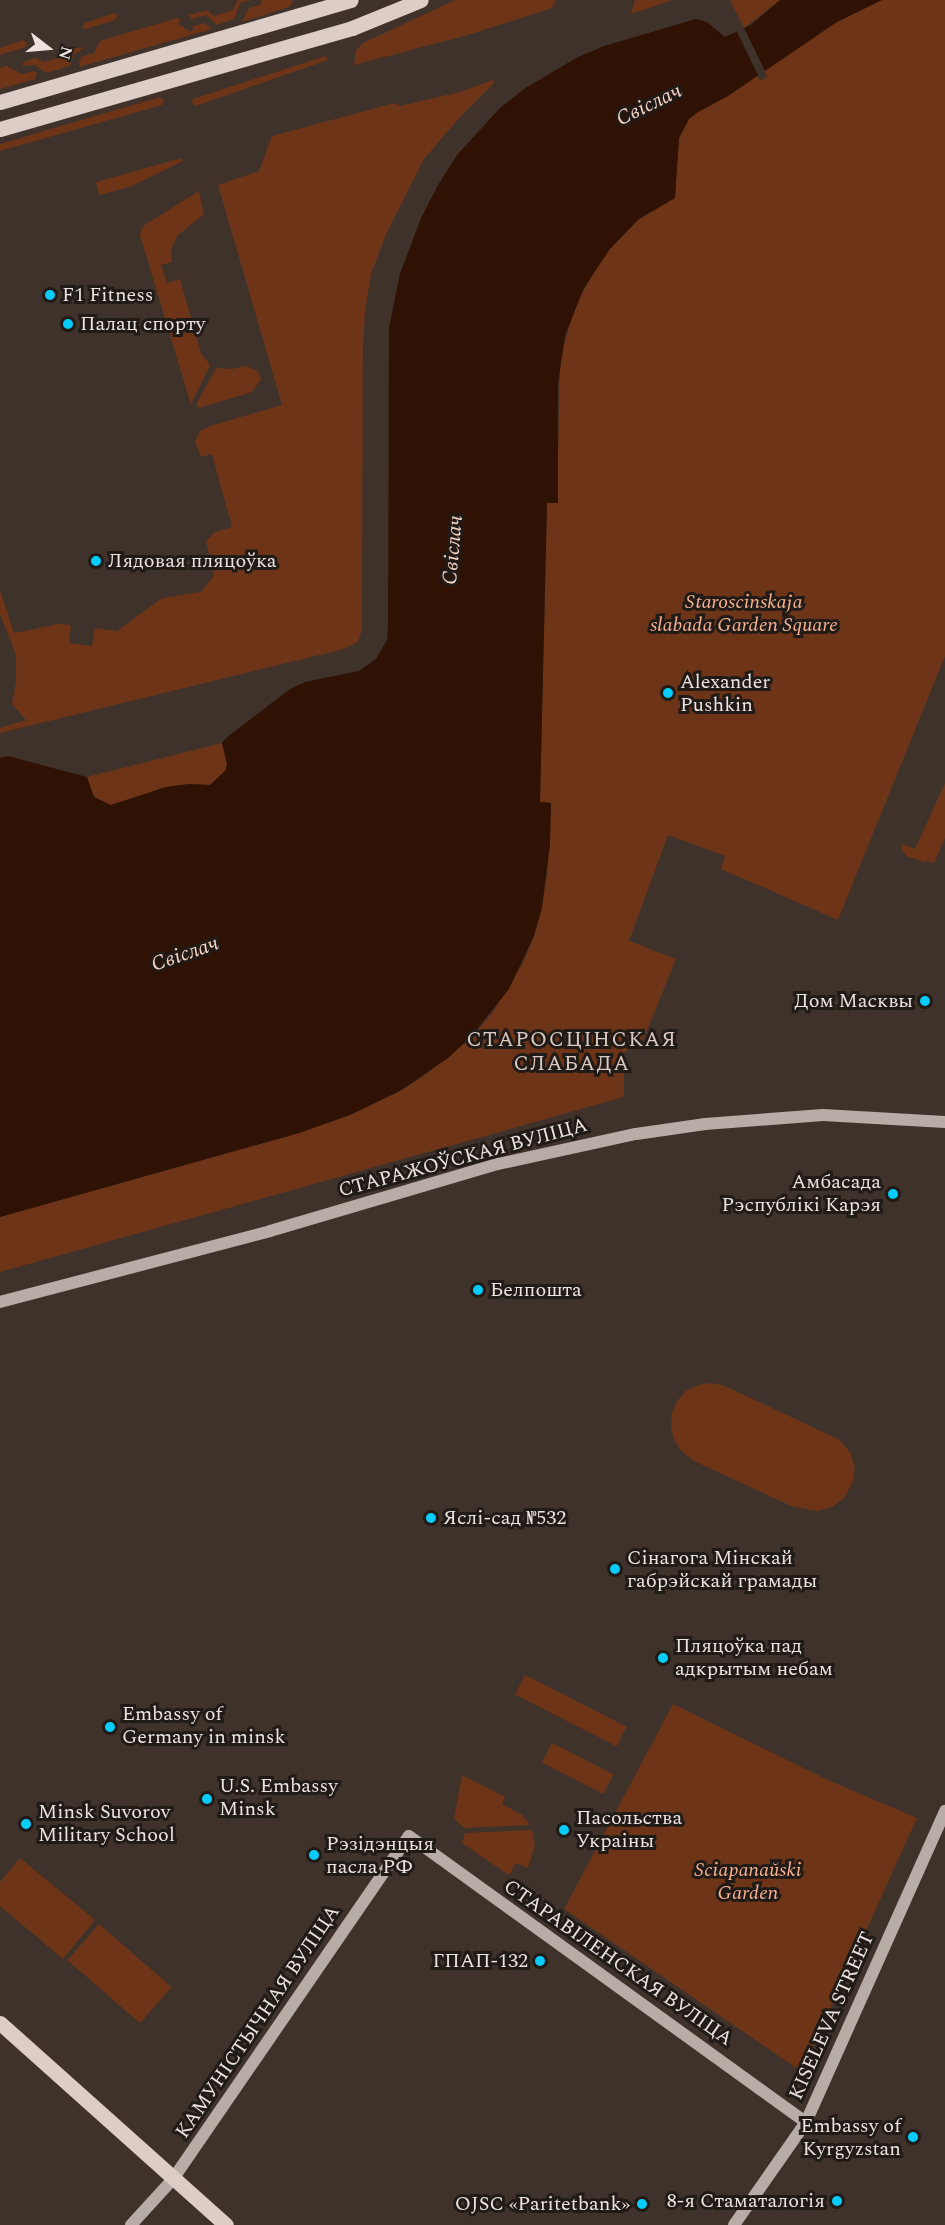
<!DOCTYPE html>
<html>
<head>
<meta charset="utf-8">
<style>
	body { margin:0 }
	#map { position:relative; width:945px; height:2225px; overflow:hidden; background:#3f322b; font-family:Spectral,serif }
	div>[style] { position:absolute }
	.green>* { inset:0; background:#6d3417; transform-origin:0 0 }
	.water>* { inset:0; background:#301204 }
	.pier>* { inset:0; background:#3f322b; transform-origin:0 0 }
	.secondary>* { height:12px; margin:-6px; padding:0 6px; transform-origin:6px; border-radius:6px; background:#b8aca7 }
	.primary>* { height:15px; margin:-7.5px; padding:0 7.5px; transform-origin:7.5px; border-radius:7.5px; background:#dccdc6 }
	.dots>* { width:16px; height:16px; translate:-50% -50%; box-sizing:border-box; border:3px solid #211b18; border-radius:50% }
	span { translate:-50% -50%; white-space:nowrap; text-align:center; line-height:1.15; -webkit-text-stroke:6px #211b18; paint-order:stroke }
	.poi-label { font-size:20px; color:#ece3df }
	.left { translate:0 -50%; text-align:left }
	.right { translate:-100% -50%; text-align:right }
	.park-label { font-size:20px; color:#f9b18f; font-style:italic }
	.street-label { font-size:20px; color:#ece3df }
	.water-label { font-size:21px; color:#f8d3c2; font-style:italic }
	.neighbourhood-label { font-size:21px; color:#dccac2; letter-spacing:1.5px }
	.north { position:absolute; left:18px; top:18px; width:60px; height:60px; -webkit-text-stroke:4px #211b18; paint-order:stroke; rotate:106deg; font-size:16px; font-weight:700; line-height:24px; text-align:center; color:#ece3df }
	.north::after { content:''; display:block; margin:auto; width:21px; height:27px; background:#ece3df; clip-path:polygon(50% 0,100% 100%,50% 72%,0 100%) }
</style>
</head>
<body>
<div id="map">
	<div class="green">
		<div style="clip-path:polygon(238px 0,252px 0,241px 2px,234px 19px,217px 25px,206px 15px,192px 19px,189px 15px,207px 10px,214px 16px,233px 10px)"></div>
		<div style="clip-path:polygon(262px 0,292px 0,293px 2px,289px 7px,242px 22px,249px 8px,260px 5px)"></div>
		<div style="clip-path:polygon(455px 0,556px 0,552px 8px,468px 35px,354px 65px,356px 51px,363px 43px)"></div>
		<div style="clip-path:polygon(635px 0,673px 0,631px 14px)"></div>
		<div style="clip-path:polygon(730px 0,780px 0,744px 28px)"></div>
		<div style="clip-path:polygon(882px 0,945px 0,945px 656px,838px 920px,721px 869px,725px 856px,668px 835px,629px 941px,676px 959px,644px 1038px,624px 1053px,624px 1097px,0 1272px,0 1217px,299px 1133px,350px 1115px,400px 1091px,425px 1075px,471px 1038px,493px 1012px,523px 963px,534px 936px,547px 876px,551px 803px,540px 802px,547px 503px,557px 503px,560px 360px,573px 312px,594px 270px,623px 233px,639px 219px,675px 198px,679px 138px,689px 119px,698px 112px,728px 96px,757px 75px,760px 81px,767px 77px,764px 70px,837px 22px)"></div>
		<div style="clip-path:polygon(114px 13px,118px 16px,115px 20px,86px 29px,82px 27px,85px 23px)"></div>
		<div style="clip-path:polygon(177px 18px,181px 20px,178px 24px,191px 32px,194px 28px,191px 27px,204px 23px,212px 29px,79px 67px,81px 57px,94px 53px,100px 41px)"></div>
		<div style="clip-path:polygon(23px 40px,27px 43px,26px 47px,0 55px,0 48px)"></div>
		<div style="clip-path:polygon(81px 47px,83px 49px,74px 54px,70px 66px,46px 73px,35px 65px,22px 66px,24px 62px,35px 58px,44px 62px,66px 56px,69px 50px)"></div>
		<div style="clip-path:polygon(325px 56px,328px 60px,196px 106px,192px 103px,193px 99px)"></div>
		<div style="clip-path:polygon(7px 66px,21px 74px,34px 71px,37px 73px,35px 79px,0 89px,0 68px)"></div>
		<div style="clip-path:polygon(493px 80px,494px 83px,460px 117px,424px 159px,387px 232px,371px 274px,365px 312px,363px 348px,362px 630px,358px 642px,344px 649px,0 733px,0 728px,26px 720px,12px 704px,16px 682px,16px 655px,0 614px,0 590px,14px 633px,58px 624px,71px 625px,69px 643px,92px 646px,95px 628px,117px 631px,162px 598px,201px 592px,214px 576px,206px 541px,215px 532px,232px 527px,212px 454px,201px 457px,195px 441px,200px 431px,210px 426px,282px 405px,218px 185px,259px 171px,272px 136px,395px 103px,400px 106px,460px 92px)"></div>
		<div style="clip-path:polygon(160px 97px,164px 101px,162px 105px,0 151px,0 144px)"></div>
		<div style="clip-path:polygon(182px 158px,183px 161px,130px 187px,99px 195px,96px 182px)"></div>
		<div style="clip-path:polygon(199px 191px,204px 214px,177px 236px,171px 250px,172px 262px,161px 265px,167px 283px,180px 279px,201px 353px,210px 365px,191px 405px,140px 235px,143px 226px)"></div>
		<div style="clip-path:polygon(246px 366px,257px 370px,261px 379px,252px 392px,199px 408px,196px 405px,216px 368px,232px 369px)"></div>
		<div style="clip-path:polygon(222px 743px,227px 764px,225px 771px,210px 785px,189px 784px,166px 787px,111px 805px,99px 801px,91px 791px,87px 777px)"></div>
		<div style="clip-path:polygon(945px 783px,945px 838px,934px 863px,927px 861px,926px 863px,907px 856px,901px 849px,902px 844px,915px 849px)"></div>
		<div style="clip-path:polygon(711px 1383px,725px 1386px,840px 1440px,851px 1454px,855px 1469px,853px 1481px,844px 1498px,832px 1507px,817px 1511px,791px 1506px,694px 1461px,681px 1451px,674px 1440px,671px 1427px,672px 1413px,677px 1401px,686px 1391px,698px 1385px)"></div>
		<div style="left:525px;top:1675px;width:114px;height:22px;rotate:27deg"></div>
		<div style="clip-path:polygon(673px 1704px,830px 1781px,917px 1818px,802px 2072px,564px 1909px)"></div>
		<div style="left:552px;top:1743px;width:69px;height:22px;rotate:27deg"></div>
		<div style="clip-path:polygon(462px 1775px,505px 1797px,502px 1804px,522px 1815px,530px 1825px,464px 1828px,454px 1818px)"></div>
		<div style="clip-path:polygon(532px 1830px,535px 1845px,529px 1865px,527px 1868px,516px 1863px,509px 1875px,462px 1843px,465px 1833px)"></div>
		<div style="clip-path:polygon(20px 1858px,95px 1920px,63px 1959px,0 1906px,0 1882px)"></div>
		<div style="left:99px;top:1924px;width:96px;height:48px;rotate:41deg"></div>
	</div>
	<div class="water">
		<div style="clip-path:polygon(780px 0,882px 0,837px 22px,728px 96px,698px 112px,689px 119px,679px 138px,675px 198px,639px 219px,609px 250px,583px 290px,565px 336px,558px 384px,558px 503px,547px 503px,540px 802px,551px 803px,550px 845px,542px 908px,534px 936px,509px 989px,471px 1037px,448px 1058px,400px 1091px,350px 1115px,299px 1133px,0 1217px,0 758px,8px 756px,87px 777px,94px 797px,111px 805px,166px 787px,189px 784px,210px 785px,225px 771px,227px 764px,222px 743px,226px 738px,290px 689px,305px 682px,359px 671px,376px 659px,387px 640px,388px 626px,389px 327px,400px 274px,421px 218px,438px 185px,457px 155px,500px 108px,524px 89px,576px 58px,604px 46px,696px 19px,707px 22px,725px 37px,751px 25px)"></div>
	</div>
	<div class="pier">
		<div style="left:743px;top:26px;width:52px;height:8px;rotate:64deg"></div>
	</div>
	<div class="secondary">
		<div style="left:0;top:1302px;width:279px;rotate:-14.7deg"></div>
		<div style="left:270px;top:1231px;width:238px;rotate:-16.4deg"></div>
		<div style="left:498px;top:1164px;width:141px;rotate:-12.3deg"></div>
		<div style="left:636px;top:1134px;width:70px;rotate:-8.2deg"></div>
		<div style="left:705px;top:1124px;width:118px;rotate:-4.4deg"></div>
		<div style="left:823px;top:1115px;width:122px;rotate:3.3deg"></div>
		<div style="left:131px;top:2225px;width:62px;rotate:-47.6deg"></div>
		<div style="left:173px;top:2179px;width:416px;rotate:-55.5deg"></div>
		<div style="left:409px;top:1836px;width:489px;rotate:35.8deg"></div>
		<div style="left:734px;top:2225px;width:126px;rotate:-55deg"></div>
		<div style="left:806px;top:2122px;width:341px;rotate:-65.9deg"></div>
	</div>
	<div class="primary">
		<div style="left:0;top:102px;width:365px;rotate:-16.2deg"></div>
		<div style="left:0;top:129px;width:366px;rotate:-16deg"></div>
		<div style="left:352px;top:28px;width:74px;rotate:-22.1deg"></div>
		<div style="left:0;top:2023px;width:303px;rotate:41.8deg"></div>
	</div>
	<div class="dots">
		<div style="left:50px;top:295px;background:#07cbf9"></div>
		<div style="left:68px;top:324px;background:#07cbf9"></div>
		<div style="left:96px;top:561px;background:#07cbf9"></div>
		<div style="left:668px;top:693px;background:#07cbf9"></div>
		<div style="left:925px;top:1001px;background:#07cbf9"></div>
		<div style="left:893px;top:1194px;background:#07cbf9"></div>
		<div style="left:478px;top:1290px;background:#07cbf9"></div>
		<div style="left:431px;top:1518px;background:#07cbf9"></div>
		<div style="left:615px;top:1569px;background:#07cbf9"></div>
		<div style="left:663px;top:1658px;background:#07cbf9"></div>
		<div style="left:110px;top:1727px;background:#07cbf9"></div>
		<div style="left:207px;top:1799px;background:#07cbf9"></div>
		<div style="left:26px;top:1824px;background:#07cbf9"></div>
		<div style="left:564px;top:1830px;background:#07cbf9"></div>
		<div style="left:314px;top:1855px;background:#07cbf9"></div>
		<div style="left:540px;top:1961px;background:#07cbf9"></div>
		<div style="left:913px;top:2137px;background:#07cbf9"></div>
		<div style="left:837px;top:2201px;background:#07cbf9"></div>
		<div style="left:642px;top:2204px;background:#07cbf9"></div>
	</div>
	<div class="poi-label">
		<span class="left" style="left:62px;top:295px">F1 Fitness</span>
		<span class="left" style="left:80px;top:324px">Палац спорту</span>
		<span class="left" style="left:108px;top:561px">Лядовая пляцоўка</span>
		<span class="left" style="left:680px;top:694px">Alexander<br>Pushkin</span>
		<span class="right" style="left:913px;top:1001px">Дом Масквы</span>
		<span class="right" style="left:881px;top:1194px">Амбасада<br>Рэспублікі Карэя</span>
		<span class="left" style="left:490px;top:1290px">Белпошта</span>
		<span class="left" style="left:443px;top:1518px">Яслі-сад №532</span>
		<span class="left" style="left:627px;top:1570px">Сінагога Мінскай<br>габрэйскай грамады</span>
		<span class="left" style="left:675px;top:1658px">Пляцоўка пад<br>адкрытым небам</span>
		<span class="left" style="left:122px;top:1726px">Embassy of<br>Germany in minsk</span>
		<span class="left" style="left:219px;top:1798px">U.S. Embassy<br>Minsk</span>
		<span class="left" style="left:38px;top:1824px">Minsk Suvorov<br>Military School</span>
		<span class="left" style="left:576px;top:1830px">Пасольства<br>Украіны</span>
		<span class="left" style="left:326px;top:1856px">Рэзідэнцыя<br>пасла РФ</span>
		<span class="right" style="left:528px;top:1961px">ГПАП-132</span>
		<span class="right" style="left:901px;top:2138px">Embassy of<br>Kyrgyzstan</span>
		<span class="right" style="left:825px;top:2201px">8-я Стаматалогія</span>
		<span class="right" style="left:630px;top:2204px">OJSC «Paritetbank»</span>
	</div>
	<div class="park-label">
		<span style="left:744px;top:614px">Staroscinskaja<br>slabada Garden Square</span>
		<span style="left:748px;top:1882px">Sciapanaŭski<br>Garden</span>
	</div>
	<div class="street-label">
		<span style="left:463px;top:1158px;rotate:-15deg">СТАРАЖОЎСКАЯ ВУЛІЦА</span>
		<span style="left:618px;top:1963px;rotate:35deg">СТАРАВІЛЕНСКАЯ ВУЛІЦА</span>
		<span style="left:832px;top:2016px;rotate:-66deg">KISELEVA STREET</span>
		<span style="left:258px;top:2022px;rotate:-56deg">КАМУНІСТЫЧНАЯ ВУЛІЦА</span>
	</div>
	<div class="water-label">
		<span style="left:649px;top:105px;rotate:-26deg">Свіслач</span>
		<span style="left:453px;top:550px;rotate:-85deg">Свіслач</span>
		<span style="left:185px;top:954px;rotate:-19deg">Свіслач</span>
	</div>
	<div class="neighbourhood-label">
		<span style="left:572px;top:1052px">СТАРОСЦІНСКАЯ<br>СЛАБАДА</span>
	</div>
	<div class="north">N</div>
</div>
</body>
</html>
